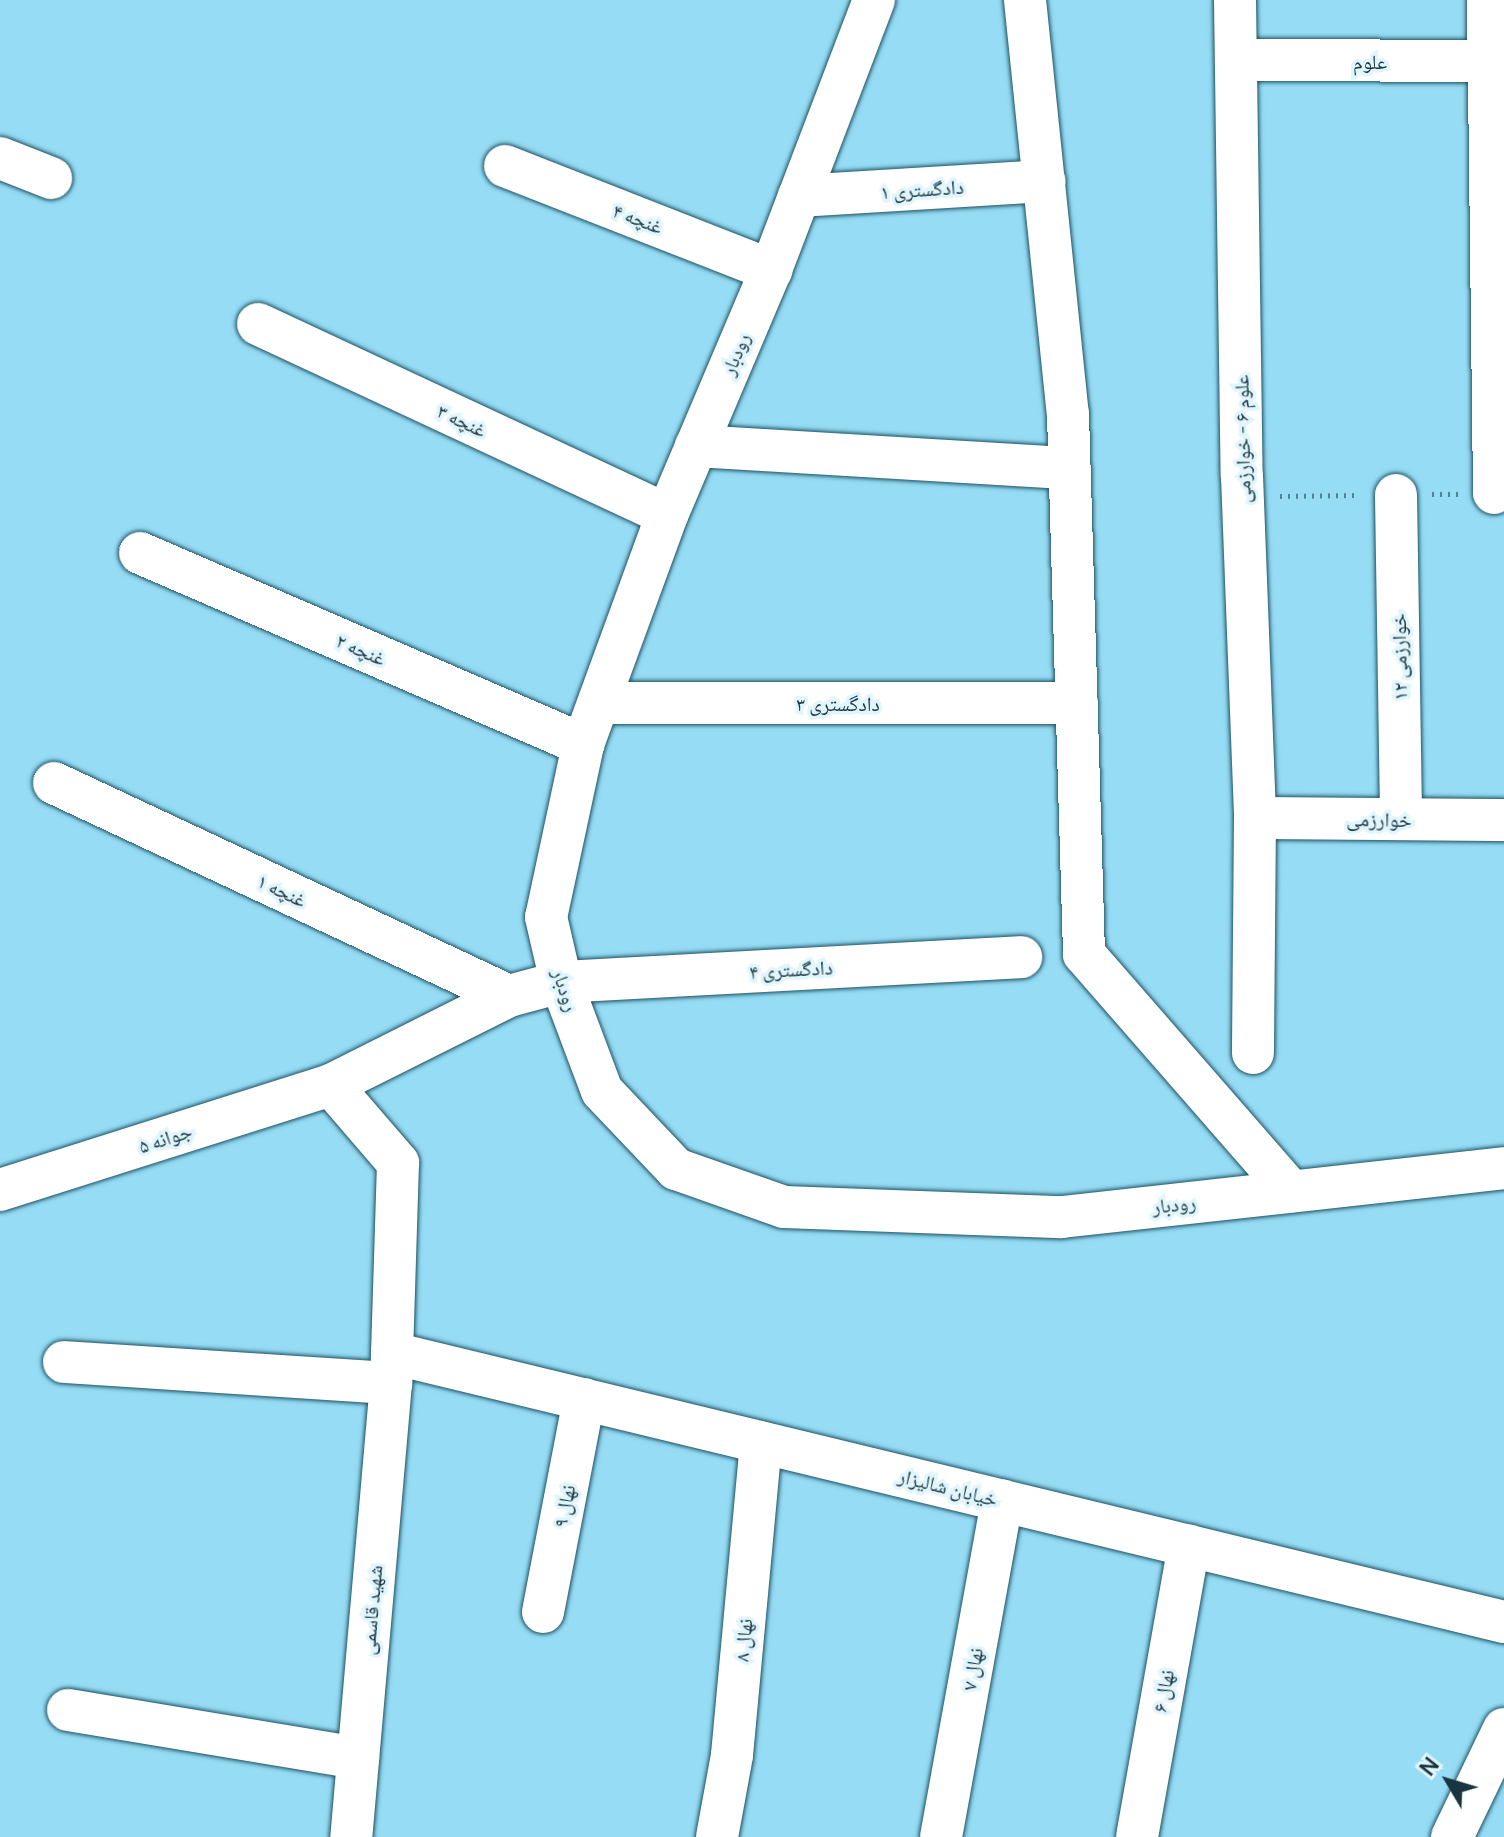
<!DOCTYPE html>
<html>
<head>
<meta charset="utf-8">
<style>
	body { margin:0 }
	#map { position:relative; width:1504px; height:1837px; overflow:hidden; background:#96dcf5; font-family:Manrope,"Noto Naskh Arabic",sans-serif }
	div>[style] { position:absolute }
	.path>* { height:5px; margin-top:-2.5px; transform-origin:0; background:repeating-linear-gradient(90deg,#528293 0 2px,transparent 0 8px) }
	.roads { filter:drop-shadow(0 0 2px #1d5263) drop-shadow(0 0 2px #1d5263) }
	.minor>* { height:42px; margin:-21px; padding:0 21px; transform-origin:21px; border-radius:21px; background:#fff }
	span { translate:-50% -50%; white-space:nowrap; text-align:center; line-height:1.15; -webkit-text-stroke:7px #e1f5fc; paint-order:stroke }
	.street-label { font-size:20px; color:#193640 }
	.north { position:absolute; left:1408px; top:1741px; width:80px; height:80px; -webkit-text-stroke:6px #e1f5fc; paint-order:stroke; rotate:308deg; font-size:22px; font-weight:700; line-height:32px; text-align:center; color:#193640 }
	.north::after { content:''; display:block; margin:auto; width:28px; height:36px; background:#193640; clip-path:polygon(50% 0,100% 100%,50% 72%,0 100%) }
</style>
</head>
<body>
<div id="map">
	<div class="path">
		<div style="left:1432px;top:494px;width:26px"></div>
		<div style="left:1280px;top:496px;width:78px;rotate:-0.7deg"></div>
	</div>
	<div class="roads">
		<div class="minor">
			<div style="left:874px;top:0;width:289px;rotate:110.9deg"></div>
			<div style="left:771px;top:270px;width:266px;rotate:113deg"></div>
			<div style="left:667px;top:515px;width:245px;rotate:110.1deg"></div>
			<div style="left:583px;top:745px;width:176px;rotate:102.1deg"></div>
			<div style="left:546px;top:917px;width:67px;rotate:77deg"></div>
			<div style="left:561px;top:982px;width:116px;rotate:69.4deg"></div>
			<div style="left:602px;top:1091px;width:108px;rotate:46.5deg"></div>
			<div style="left:676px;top:1169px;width:114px;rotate:19.4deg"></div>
			<div style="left:784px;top:1207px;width:278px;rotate:2.1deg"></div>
			<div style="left:1062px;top:1217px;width:445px;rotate:-6.3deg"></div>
			<div style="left:1025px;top:0;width:416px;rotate:84.1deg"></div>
			<div style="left:1068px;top:414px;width:540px;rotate:88.3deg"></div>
			<div style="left:1084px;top:954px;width:315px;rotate:48.9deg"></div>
			<div style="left:1235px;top:0;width:476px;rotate:89.2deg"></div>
			<div style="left:1242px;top:476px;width:342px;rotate:87.8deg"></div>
			<div style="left:1255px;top:818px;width:235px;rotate:90.5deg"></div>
			<div style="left:1488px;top:0;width:493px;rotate:89.3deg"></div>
			<div style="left:1236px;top:60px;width:268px;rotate:0.2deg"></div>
			<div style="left:0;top:158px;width:55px;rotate:21.4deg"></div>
			<div style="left:505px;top:166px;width:286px;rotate:21.4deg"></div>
			<div style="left:799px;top:196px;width:246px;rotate:-3.5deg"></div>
			<div style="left:258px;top:324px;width:451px;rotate:25deg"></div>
			<div style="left:696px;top:446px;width:374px;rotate:3.4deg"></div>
			<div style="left:1396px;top:495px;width:324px;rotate:89.1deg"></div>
			<div style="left:140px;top:553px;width:483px;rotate:23.4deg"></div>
			<div style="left:600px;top:703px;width:477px"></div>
			<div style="left:54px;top:783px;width:502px;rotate:25.09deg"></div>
			<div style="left:1255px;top:818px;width:249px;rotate:0.5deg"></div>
			<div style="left:331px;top:1085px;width:103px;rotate:49.3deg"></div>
			<div style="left:398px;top:1163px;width:220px;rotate:91.8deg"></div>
			<div style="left:391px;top:1383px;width:456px;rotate:95deg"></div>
			<div style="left:0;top:1190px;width:347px;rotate:-17.6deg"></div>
			<div style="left:331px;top:1085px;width:199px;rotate:-26.6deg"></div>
			<div style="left:509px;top:996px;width:54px;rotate:-15.1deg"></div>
			<div style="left:561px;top:982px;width:461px;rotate:-3.1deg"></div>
			<div style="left:392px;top:1353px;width:1144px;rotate:13.6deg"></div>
			<div style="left:64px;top:1362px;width:328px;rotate:3.7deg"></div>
			<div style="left:543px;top:1612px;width:217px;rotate:-79.1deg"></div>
			<div style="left:68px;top:1710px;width:294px;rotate:9.4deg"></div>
			<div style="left:717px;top:1837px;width:83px;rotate:-79.6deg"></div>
			<div style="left:732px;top:1755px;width:314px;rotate:-84.7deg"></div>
			<div style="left:941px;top:1837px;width:342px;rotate:-79.7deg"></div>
			<div style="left:1137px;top:1837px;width:296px;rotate:-79.9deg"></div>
			<div style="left:1452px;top:1837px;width:120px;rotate:-64.3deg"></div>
		</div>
	</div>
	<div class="street-label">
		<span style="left:1370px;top:61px">علوم</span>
		<span style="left:922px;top:189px;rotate:-4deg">دادگستری ۱</span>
		<span style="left:638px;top:218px;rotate:21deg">غنچه ۴</span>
		<span style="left:735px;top:354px;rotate:-67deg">رودبار</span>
		<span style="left:462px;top:420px;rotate:25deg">غنچه ۳</span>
		<span style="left:1242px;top:439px;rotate:-91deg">علوم ۶ - خوارزمی</span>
		<span style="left:361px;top:649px;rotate:23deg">غنچه ۲</span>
		<span style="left:1399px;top:657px;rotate:-91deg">خوارزمی ۱۲</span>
		<span style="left:838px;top:703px">دادگستری ۳</span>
		<span style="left:1379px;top:819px;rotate:1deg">خوارزمی</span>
		<span style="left:282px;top:890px;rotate:25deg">غنچه ۱</span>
		<span style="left:791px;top:969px;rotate:-3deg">دادگستری ۴</span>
		<span style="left:566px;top:990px;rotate:72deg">رودبار</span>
		<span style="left:165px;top:1138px;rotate:-18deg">جوانه ۵</span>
		<span style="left:1174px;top:1204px;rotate:-6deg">رودبار</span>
		<span style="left:948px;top:1487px;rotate:14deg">خیابان شالیزار</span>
		<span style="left:564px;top:1506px;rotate:-79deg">نهال ۹</span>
		<span style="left:371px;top:1610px;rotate:-85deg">شهید قاسمی</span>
		<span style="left:743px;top:1640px;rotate:-85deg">نهال ۸</span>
		<span style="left:972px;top:1669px;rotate:-80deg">نهال ۷</span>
		<span style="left:1163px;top:1691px;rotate:-80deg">نهال ۶</span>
	</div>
	<div class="north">N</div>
</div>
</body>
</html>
